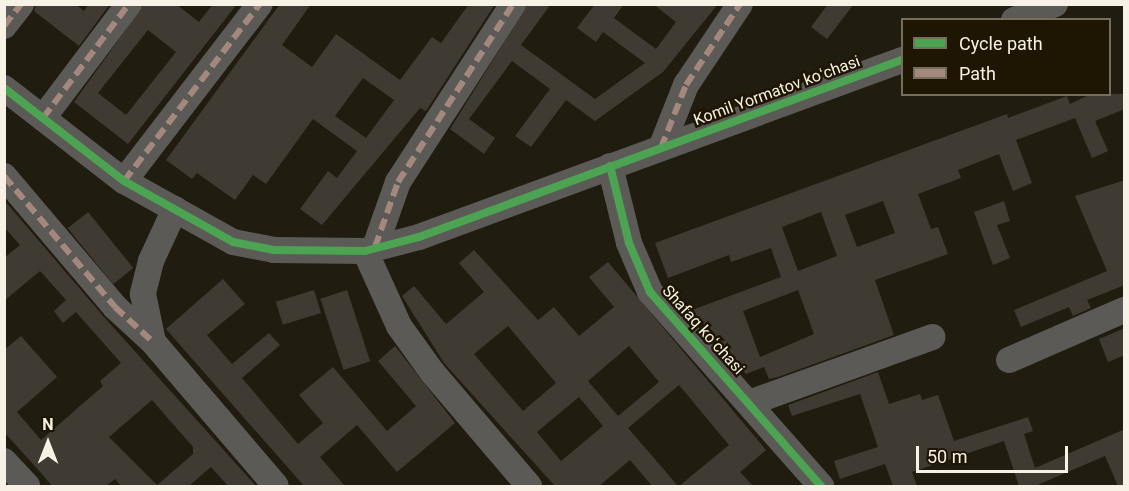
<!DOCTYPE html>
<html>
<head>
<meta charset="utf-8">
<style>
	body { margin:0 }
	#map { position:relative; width:1129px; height:491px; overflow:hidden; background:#211c10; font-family:Roboto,sans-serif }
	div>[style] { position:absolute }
	.building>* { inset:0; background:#3f3b32; transform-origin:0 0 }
	.minor>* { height:26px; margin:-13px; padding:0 13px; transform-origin:13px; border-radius:13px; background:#5c5a56 }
	.quiet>* { height:6px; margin-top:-3px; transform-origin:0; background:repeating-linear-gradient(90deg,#a5887d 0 12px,transparent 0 18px) }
	.cycleway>* { height:8px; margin:-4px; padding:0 4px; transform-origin:4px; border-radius:4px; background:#4ca352 }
	span { translate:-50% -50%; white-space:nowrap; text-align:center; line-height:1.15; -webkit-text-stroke:5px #1e1602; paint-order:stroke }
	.street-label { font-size:16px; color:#f7f2e5 }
	.frame { position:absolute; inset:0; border:6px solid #f7f2e5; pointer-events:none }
	.legend { position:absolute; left:901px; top:18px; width:210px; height:78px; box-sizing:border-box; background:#1e1602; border:2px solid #756e5d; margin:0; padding:8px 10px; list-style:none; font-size:18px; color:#f7f2e5 }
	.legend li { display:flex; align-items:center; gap:12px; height:30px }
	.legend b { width:30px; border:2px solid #756e5d }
	.north { position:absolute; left:18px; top:413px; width:60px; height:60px; -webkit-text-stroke:4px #1e1602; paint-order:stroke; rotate:0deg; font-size:16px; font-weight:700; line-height:24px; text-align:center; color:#f7f2e5 }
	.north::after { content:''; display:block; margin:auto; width:21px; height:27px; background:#f7f2e5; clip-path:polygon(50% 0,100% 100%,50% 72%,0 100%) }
	.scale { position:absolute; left:916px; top:446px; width:152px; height:27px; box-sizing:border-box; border:3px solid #f7f2e5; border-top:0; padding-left:8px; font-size:18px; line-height:21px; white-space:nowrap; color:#f7f2e5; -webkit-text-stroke:4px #1e1602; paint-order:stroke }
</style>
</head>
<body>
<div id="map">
	<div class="building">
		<div style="clip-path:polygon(36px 4px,75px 4px,84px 11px,89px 4px,110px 4px,79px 46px,34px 11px)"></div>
		<div style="clip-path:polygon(evenodd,144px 4px,176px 4px,199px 22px,213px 4px,237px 4px,128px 144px,74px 102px,144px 4px,148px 30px,176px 52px,126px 115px,98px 93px,148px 30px)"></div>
		<div style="clip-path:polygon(evenodd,280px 4px,311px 4px,282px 45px,312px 67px,336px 34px,400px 80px,432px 37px,441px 43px,469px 4px,495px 4px,426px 111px,420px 108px,322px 225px,300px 209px,328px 171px,337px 178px,357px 151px,313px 119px,266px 184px,253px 175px,235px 200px,197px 173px,192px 179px,166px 160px,280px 4px,363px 78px,394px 100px,366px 138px,335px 116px,363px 78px)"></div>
		<div style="clip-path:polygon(528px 4px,551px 4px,521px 45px,595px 99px,645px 63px,603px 32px,596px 42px,577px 28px,595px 4px,624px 4px,614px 18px,656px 49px,676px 22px,653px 4px,718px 4px,663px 72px,595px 121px,566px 100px,531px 147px,515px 136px,550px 89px,512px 61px,469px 119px,495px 138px,484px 154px,450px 129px)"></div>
		<div style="clip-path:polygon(828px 4px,854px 4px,827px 39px,811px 27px)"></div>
		<div style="clip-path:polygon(evenodd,1091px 94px,1125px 94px,1125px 109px,1095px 121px,1108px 151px,1092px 158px,1075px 118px,1016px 140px,1032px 183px,1013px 191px,999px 154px,958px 170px,961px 178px,918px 194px,931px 229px,938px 227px,948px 254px,875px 280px,894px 335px,778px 377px,769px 379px,764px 367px,746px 374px,692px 310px,781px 277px,771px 248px,731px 262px,729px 255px,668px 278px,655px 243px,1007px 114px,1008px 118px,1067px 96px,1070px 104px,1091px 94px,883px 201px,895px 233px,857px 247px,845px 215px,883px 201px,1091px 94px,821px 212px,837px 256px,798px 271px,782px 227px,821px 212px,1091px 94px,798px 290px,814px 334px,760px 357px,743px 311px,798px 290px)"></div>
		<div style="clip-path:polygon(1125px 180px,1125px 285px,1087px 300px,1091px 308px,1073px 316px,1069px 307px,1021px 327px,1014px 310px,1107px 271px,1075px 196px)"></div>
		<div style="clip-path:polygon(evenodd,4px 200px,104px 317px,256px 486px,228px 486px,211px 467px,189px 486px,121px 486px,115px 479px,106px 486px,52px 486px,41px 473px,4px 432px,4px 350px,21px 336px,57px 377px,17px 412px,41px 440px,103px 386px,100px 381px,121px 363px,76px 312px,63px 323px,54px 311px,66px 300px,40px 271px,4px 301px,4px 258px,20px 245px,4px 227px,4px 200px,152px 400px,193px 447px,193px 454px,157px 485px,109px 437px,152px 400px)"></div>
		<div style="clip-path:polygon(1004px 201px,1010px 221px,997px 225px,1010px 258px,993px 265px,974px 212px)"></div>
		<div style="left:88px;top:212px;width:72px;height:26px;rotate:51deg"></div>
		<div style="clip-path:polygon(evenodd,474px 250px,538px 320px,554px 307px,579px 336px,614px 307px,589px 277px,608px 262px,766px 450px,740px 472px,753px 486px,679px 486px,729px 445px,679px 385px,628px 428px,678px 486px,652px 486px,630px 460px,599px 486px,555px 486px,444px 363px,402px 296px,414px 286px,446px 324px,484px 292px,459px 263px,474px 250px,508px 326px,556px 383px,523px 411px,474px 354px,508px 326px,474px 250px,629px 346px,659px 382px,618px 416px,588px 381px,629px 346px,474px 250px,579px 397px,603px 426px,561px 461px,537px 432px,579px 397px)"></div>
		<div style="clip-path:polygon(223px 279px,245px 304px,207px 335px,232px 364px,269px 333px,280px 345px,242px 378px,298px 444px,323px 423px,299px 395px,333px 367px,387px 431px,416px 406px,378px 361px,395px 346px,455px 423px,397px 472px,357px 425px,320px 457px,345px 486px,304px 486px,166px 329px)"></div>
		<div style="left:314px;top:290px;width:24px;height:40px;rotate:73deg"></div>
		<div style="left:347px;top:290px;width:75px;height:28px;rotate:72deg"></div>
		<div style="clip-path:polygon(1125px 328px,1125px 355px,1108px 362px,1099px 339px)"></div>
		<div style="clip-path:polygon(878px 372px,889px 404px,920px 394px,922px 400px,938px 395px,954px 441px,1028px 417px,1033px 431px,1024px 434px,1035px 468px,1125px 429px,1125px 486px,1118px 486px,1105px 456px,1035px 486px,1019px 486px,1004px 441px,912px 472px,917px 486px,893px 486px,885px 464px,840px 479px,834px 461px,878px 447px,860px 394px,792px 416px,788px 405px)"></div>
	</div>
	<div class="minor">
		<div style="left:1014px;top:20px;width:44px;rotate:-21.3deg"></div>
		<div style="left:4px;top:26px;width:28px;rotate:-52deg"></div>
		<div style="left:4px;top:88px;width:152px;rotate:37.8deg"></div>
		<div style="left:124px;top:181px;width:125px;rotate:29.2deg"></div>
		<div style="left:233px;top:242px;width:42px;rotate:11deg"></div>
		<div style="left:274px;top:250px;width:91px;rotate:0.6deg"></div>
		<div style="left:365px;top:251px;width:56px;rotate:-14.5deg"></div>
		<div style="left:419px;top:237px;width:514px;rotate:-20.13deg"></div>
		<div style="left:43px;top:118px;width:143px;rotate:-53deg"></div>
		<div style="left:661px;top:148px;width:68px;rotate:-68.4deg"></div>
		<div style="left:686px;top:85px;width:97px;rotate:-56.3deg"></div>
		<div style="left:610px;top:166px;width:79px;rotate:76.1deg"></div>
		<div style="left:629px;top:243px;width:53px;rotate:66.8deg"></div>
		<div style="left:650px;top:292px;width:259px;rotate:48.6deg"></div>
		<div style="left:4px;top:176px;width:172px;rotate:49.7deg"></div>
		<div style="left:115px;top:307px;width:52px;rotate:42.6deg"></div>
		<div style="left:124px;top:181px;width:223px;rotate:-52.5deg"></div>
		<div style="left:175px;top:209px;width:57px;rotate:114.8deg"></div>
		<div style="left:151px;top:261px;width:34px;rotate:104deg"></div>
		<div style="left:143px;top:294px;width:49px;rotate:78.2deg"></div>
		<div style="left:153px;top:342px;width:189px;rotate:49.5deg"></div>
		<div style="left:375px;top:247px;width:69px;rotate:-70.5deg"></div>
		<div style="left:398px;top:182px;width:212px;rotate:-57.1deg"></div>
		<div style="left:365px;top:251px;width:82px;rotate:65.6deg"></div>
		<div style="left:399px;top:326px;width:57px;rotate:54.3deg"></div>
		<div style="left:432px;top:372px;width:150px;rotate:49.6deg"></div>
		<div style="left:1009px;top:360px;width:125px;rotate:-23.5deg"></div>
		<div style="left:749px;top:403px;width:195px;rotate:-19.8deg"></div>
		<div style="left:4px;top:461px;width:34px;rotate:47deg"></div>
	</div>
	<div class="quiet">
		<div style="left:4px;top:26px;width:28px;rotate:-52deg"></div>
		<div style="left:43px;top:118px;width:143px;rotate:-53deg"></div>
		<div style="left:661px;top:148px;width:68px;rotate:-68.4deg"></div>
		<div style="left:686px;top:85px;width:97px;rotate:-56.3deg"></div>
		<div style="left:4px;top:176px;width:172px;rotate:49.7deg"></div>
		<div style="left:115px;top:307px;width:52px;rotate:42.6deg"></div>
		<div style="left:124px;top:181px;width:223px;rotate:-52.5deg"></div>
		<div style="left:375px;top:247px;width:69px;rotate:-70.5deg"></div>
		<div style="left:398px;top:182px;width:212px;rotate:-57.1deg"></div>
	</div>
	<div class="cycleway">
		<div style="left:4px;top:88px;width:152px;rotate:37.8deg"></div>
		<div style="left:124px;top:181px;width:125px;rotate:29.2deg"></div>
		<div style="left:233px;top:242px;width:42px;rotate:11deg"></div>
		<div style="left:274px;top:250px;width:91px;rotate:0.6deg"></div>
		<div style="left:365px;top:251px;width:56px;rotate:-14.5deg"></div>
		<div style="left:419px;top:237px;width:514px;rotate:-20.13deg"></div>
		<div style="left:610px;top:166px;width:79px;rotate:76.1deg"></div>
		<div style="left:629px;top:243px;width:53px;rotate:66.8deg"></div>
		<div style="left:650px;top:292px;width:259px;rotate:48.6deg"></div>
	</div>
	<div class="street-label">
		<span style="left:777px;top:91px;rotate:-20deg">Komil Yormatov koʻchasi</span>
		<span style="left:703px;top:330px;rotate:48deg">Shafaq koʻchasi</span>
	</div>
	<div class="frame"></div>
	<ul class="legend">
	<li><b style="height:8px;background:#4ca352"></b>Cycle path</li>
	<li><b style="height:8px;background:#a5887d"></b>Path</li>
	</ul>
	<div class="north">N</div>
	<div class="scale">50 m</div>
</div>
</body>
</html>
